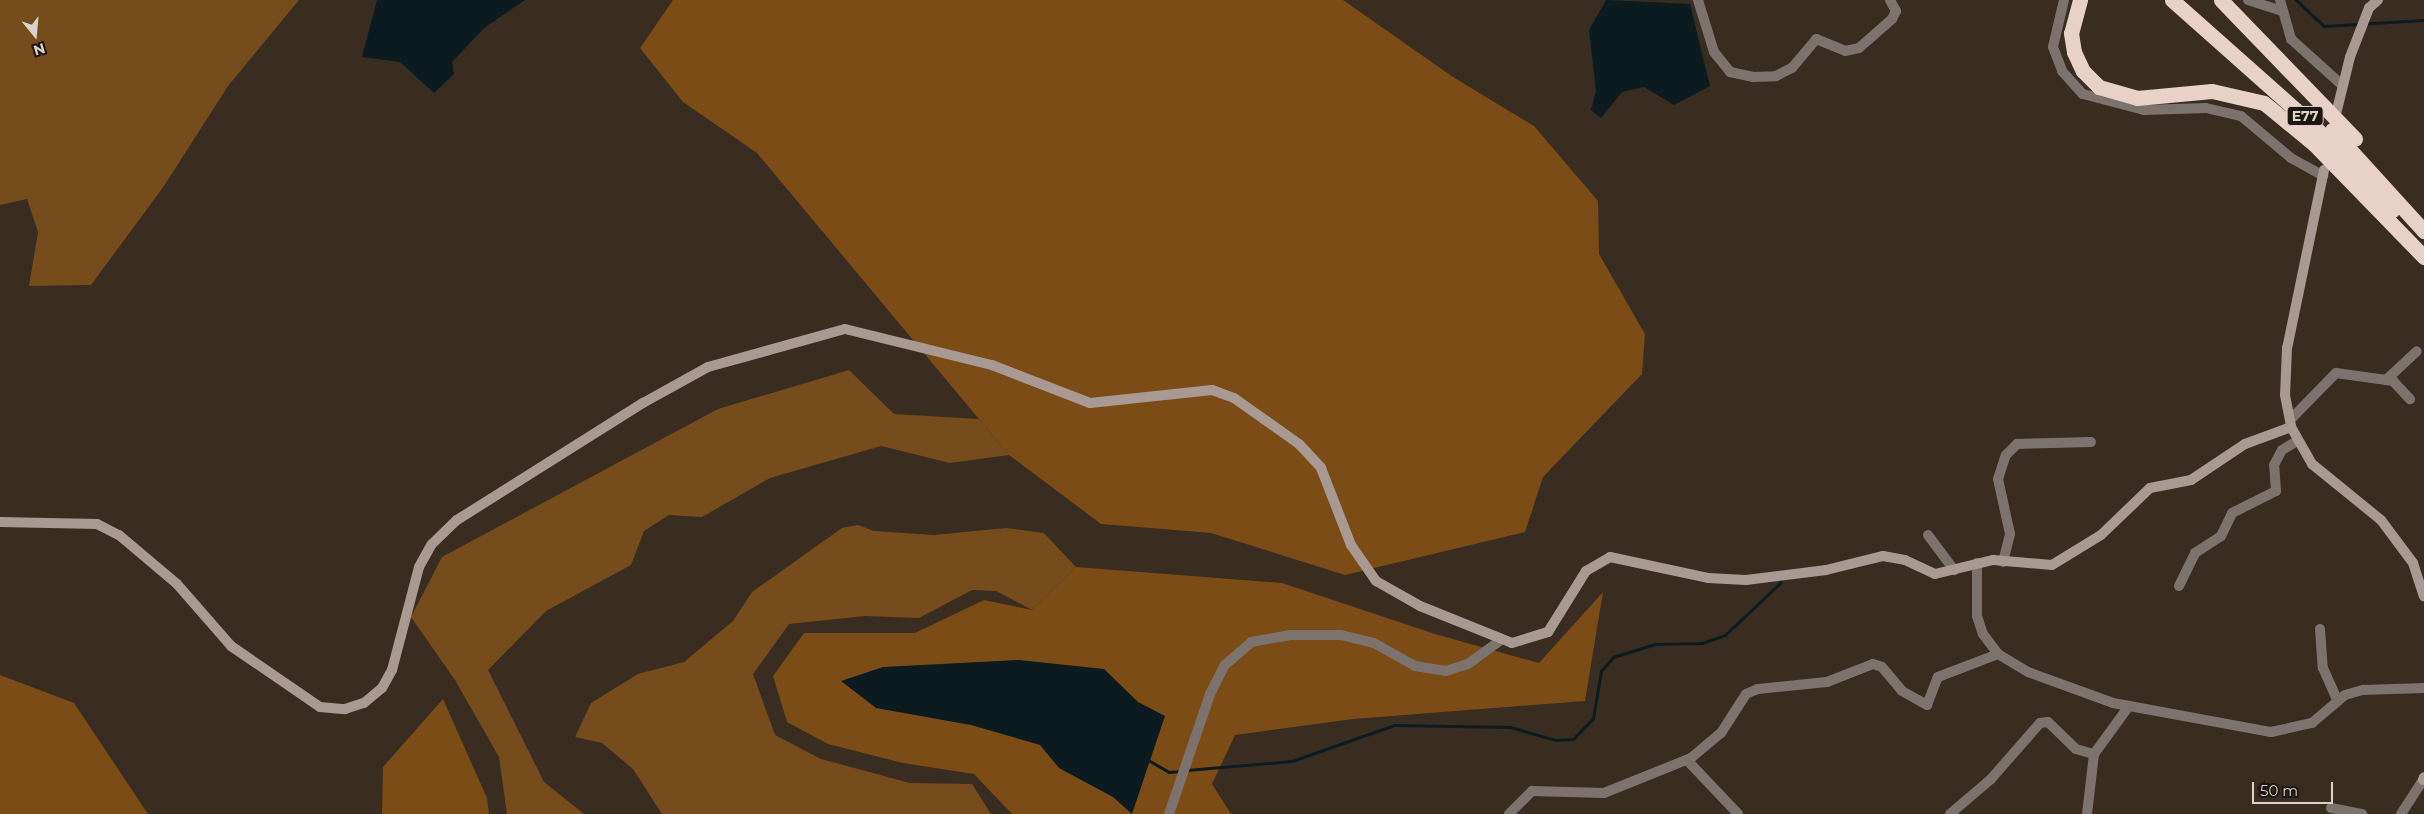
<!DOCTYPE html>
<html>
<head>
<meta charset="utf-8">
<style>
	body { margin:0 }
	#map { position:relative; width:2424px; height:814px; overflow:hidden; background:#392c20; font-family:Montserrat,sans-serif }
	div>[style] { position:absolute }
	.green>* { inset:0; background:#774c1d }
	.forest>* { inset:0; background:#7b4c15 }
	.water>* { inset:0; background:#0b1b1f }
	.stream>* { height:3px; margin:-1.5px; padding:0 1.5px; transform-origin:1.5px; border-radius:1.5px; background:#0b1b1f }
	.street>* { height:10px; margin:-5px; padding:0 5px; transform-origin:5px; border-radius:5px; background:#7c736f }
	.secondary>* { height:10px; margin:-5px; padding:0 5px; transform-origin:5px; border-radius:5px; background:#a89993 }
	.highway>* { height:15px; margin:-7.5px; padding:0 7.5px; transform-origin:7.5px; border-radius:7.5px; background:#e8d1c8 }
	span { translate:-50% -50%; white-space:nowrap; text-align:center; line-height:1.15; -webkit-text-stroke:4.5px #1c1610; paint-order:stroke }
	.shield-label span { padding:1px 4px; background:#1c1610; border:1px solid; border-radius:4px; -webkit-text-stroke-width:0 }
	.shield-label { font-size:14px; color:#dbd3cb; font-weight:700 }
	.north { position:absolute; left:10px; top:10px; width:50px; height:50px; -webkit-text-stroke:4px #1c1610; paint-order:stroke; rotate:163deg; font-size:14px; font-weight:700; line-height:20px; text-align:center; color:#dbd3cb }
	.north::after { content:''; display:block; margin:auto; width:18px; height:22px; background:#dbd3cb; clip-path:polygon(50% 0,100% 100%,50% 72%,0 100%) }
	.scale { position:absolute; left:2252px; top:782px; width:81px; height:22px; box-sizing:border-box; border:2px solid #dbd3cb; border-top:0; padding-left:6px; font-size:15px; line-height:18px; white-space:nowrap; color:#dbd3cb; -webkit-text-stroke:4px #1c1610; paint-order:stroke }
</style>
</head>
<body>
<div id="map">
	<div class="green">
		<div style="clip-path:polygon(0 0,299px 0,228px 86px,164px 186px,91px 285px,29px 286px,38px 232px,27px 199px,0 205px)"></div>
		<div style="clip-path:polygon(849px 370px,894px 414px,979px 419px,1009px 455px,950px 463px,881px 446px,770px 478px,702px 517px,669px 515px,644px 531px,631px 565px,546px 611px,488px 670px,544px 782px,584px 814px,507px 814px,499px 757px,455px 680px,411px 617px,442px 557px,718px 409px)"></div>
		<div style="clip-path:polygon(858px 525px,874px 531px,934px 535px,1006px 528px,1044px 533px,1076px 567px,1032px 610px,996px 591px,972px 590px,919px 618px,865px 616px,789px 624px,753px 674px,775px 735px,821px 759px,910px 783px,972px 784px,991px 814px,662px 814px,633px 769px,602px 743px,575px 737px,591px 703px,638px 674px,684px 662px,733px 621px,752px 592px,842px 528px)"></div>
	</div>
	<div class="forest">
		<div style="clip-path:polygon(673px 0,1343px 0,1453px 77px,1534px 126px,1598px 201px,1599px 254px,1645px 334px,1642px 374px,1543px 477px,1525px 532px,1345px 575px,1211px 533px,1101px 524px,1009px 455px,757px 153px,683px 102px,640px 48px)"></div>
		<div style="clip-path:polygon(1076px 567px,1282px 583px,1435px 634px,1539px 663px,1603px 592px,1585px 701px,1353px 719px,1235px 735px,1212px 784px,1231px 814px,1012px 814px,974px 774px,903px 763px,828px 744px,787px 722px,773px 676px,804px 633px,915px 633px,984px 600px,1032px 610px)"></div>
		<div style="clip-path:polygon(0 675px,74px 703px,148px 814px,0 814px)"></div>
		<div style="clip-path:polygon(443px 699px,487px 798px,489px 814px,382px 814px,383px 767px)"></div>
	</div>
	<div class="water">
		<div style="clip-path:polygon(377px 0,525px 0,484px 28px,452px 62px,454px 74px,434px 93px,400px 62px,362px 57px)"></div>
		<div style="clip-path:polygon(1606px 0,1690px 4px,1710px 86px,1674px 105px,1644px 87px,1622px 92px,1601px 118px,1591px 110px,1596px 91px,1589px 30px)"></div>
		<div style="clip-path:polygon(1019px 660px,1104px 669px,1138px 702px,1165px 716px,1132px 814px,1113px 797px,1059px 768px,1040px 745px,971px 725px,876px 708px,841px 681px,883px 667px)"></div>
	</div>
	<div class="stream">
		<div style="left:2296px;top:0;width:38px;rotate:43deg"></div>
		<div style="left:2324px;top:26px;width:100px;rotate:-3.4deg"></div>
		<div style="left:1148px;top:760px;width:24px;rotate:30deg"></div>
		<div style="left:1169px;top:772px;width:12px;rotate:-5deg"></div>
		<div style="left:1187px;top:770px;width:105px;rotate:-4.9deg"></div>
		<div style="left:1292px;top:761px;width:108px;rotate:-19.4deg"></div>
		<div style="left:1394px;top:725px;width:116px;rotate:1deg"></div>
		<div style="left:1510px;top:727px;width:48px;rotate:15.8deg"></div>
		<div style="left:1556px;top:740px;width:17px;rotate:-3deg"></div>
		<div style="left:1573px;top:739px;width:29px;rotate:-46deg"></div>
		<div style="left:1593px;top:718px;width:48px;rotate:-80.3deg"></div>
		<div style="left:1601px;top:671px;width:18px;rotate:-49deg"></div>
		<div style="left:1613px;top:657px;width:44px;rotate:-17.2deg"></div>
		<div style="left:1655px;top:644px;width:47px;rotate:-1.2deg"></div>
		<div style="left:1702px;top:643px;width:24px;rotate:-19deg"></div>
		<div style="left:1725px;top:635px;width:77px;rotate:-43.4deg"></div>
	</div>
	<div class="street">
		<div style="left:1698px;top:0;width:54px;rotate:72.9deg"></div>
		<div style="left:1714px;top:52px;width:26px;rotate:51deg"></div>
		<div style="left:1730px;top:72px;width:24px;rotate:12deg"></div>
		<div style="left:1753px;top:77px;width:23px;rotate:-2deg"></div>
		<div style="left:1776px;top:76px;width:18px;rotate:-27deg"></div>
		<div style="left:1792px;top:68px;width:38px;rotate:-50deg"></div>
		<div style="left:1816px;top:39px;width:31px;rotate:22deg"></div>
		<div style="left:1845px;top:51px;width:14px;rotate:-12deg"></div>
		<div style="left:1859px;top:48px;width:44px;rotate:-41.3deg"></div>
		<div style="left:1892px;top:19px;width:9px;rotate:-63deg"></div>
		<div style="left:1896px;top:11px;width:13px;rotate:-119deg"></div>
		<div style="left:2064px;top:0;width:48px;rotate:103.2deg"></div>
		<div style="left:2053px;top:47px;width:26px;rotate:69deg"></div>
		<div style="left:2062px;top:71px;width:31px;rotate:48deg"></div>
		<div style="left:2083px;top:94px;width:63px;rotate:14.7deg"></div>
		<div style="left:2144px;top:110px;width:62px;rotate:-1.8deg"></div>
		<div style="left:2206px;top:108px;width:36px;rotate:13deg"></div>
		<div style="left:2241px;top:116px;width:65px;rotate:40deg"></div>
		<div style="left:2291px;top:158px;width:37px;rotate:29deg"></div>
		<div style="left:2248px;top:0;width:35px;rotate:18deg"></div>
		<div style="left:2280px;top:0;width:41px;rotate:74.2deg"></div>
		<div style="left:2291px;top:39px;width:69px;rotate:42deg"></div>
		<div style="left:2386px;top:380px;width:42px;rotate:-43.1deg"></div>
		<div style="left:2290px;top:420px;width:66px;rotate:-45.6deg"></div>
		<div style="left:2336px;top:373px;width:58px;rotate:8deg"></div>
		<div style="left:2393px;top:381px;width:25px;rotate:47deg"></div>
		<div style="left:1928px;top:535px;width:44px;rotate:53.4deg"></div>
		<div style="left:2003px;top:562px;width:29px;rotate:-76deg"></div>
		<div style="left:2010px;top:534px;width:56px;rotate:-102.3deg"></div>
		<div style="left:1998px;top:479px;width:25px;rotate:-72deg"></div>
		<div style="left:2006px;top:455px;width:16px;rotate:-45deg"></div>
		<div style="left:2017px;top:444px;width:74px;rotate:-1.5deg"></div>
		<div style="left:1977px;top:563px;width:53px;rotate:90deg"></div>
		<div style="left:1977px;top:616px;width:19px;rotate:72deg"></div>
		<div style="left:1983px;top:634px;width:25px;rotate:53deg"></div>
		<div style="left:1998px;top:654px;width:35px;rotate:31deg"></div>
		<div style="left:2028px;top:672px;width:90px;rotate:20deg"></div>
		<div style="left:2113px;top:703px;width:161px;rotate:10.4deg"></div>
		<div style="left:2271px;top:732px;width:42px;rotate:-12.4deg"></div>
		<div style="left:2312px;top:723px;width:43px;rotate:-40.3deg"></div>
		<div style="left:2345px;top:695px;width:19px;rotate:-16deg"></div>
		<div style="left:2363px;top:690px;width:61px;rotate:-1.9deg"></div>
		<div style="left:2179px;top:586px;width:37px;rotate:-64deg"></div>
		<div style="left:2195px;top:553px;width:31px;rotate:-33deg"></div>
		<div style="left:2221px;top:536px;width:25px;rotate:-64deg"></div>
		<div style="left:2232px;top:513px;width:49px;rotate:-26.6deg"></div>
		<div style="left:2276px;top:491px;width:26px;rotate:-94deg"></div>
		<div style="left:2274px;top:465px;width:17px;rotate:-62deg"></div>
		<div style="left:2282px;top:450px;width:17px;rotate:-31deg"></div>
		<div style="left:2320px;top:629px;width:39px;rotate:86deg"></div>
		<div style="left:2323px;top:668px;width:36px;rotate:66deg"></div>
		<div style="left:1687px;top:760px;width:74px;rotate:46.6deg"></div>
		<div style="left:2331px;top:808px;width:32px;rotate:11deg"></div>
		<div style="left:1169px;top:814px;width:127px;rotate:-71.1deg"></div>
		<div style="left:1210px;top:694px;width:33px;rotate:-63deg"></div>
		<div style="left:1225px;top:665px;width:35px;rotate:-41deg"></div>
		<div style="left:1251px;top:642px;width:39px;rotate:-10deg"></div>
		<div style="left:1289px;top:635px;width:52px"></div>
		<div style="left:1341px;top:635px;width:34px;rotate:14deg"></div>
		<div style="left:1374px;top:643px;width:47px;rotate:29.3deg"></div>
		<div style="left:1415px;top:666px;width:31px;rotate:9deg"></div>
		<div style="left:1446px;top:671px;width:23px;rotate:-18deg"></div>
		<div style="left:1468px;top:664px;width:39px;rotate:-36deg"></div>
		<div style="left:1509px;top:814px;width:33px;rotate:-45deg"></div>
		<div style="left:1532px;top:791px;width:72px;rotate:1.6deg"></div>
		<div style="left:1604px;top:793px;width:94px;rotate:-21.9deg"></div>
		<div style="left:1691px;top:758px;width:39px;rotate:-40deg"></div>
		<div style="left:1721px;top:733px;width:46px;rotate:-57.3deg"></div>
		<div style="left:1746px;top:694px;width:13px;rotate:-23deg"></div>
		<div style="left:1758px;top:689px;width:69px;rotate:-5.8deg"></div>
		<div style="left:1827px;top:682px;width:49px;rotate:-21.4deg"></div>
		<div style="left:1873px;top:664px;width:9px;rotate:18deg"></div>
		<div style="left:1882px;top:667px;width:31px;rotate:50deg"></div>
		<div style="left:1902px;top:691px;width:29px;rotate:29deg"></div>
		<div style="left:1927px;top:705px;width:30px;rotate:-69deg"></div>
		<div style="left:1938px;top:677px;width:64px;rotate:-21deg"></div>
		<div style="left:1950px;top:814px;width:54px;rotate:-40.5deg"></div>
		<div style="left:1991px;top:779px;width:74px;rotate:-48.8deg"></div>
		<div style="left:2040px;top:723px;width:8px;rotate:-7deg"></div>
		<div style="left:2048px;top:722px;width:39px;rotate:44deg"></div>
		<div style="left:2076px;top:749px;width:19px;rotate:16deg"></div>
		<div style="left:2094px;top:754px;width:59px;rotate:-53.9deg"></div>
		<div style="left:2087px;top:814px;width:60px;rotate:-83.3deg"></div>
		<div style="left:2401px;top:814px;width:40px;rotate:-57.1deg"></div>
	</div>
	<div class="secondary">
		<div style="left:2336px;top:114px;width:59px;rotate:-76.2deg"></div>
		<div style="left:2350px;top:57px;width:53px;rotate:-68.8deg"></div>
		<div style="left:2369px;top:8px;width:12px;rotate:-42deg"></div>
		<div style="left:2324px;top:170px;width:182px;rotate:101.7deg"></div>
		<div style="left:2287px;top:348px;width:47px;rotate:92.4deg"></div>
		<div style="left:2285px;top:395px;width:33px;rotate:79deg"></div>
		<div style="left:2291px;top:427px;width:43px;rotate:60.4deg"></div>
		<div style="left:2312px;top:464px;width:89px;rotate:39.1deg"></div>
		<div style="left:2381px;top:520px;width:54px;rotate:53.3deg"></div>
		<div style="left:2413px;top:563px;width:35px;rotate:72deg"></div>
		<div style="left:0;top:522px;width:97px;rotate:1.2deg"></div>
		<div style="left:97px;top:524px;width:25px;rotate:27deg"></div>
		<div style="left:119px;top:535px;width:76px;rotate:40.2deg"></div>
		<div style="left:177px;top:584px;width:82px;rotate:48.9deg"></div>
		<div style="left:231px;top:646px;width:108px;rotate:34.4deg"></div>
		<div style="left:320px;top:707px;width:25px;rotate:5deg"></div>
		<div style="left:345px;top:709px;width:20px;rotate:-18deg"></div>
		<div style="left:364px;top:703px;width:23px;rotate:-40deg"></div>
		<div style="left:382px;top:688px;width:21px;rotate:-61deg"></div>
		<div style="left:392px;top:670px;width:106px;rotate:-75.3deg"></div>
		<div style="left:419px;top:567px;width:26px;rotate:-61deg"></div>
		<div style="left:432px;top:544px;width:35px;rotate:-44deg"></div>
		<div style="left:457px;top:520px;width:220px;rotate:-32.2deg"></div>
		<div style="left:643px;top:403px;width:74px;rotate:-29deg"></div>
		<div style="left:708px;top:367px;width:142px;rotate:-15.5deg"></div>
		<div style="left:845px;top:329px;width:151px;rotate:13.8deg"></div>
		<div style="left:992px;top:365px;width:105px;rotate:21.2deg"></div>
		<div style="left:1090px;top:403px;width:123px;rotate:-6.1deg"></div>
		<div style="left:1212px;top:390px;width:23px;rotate:20deg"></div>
		<div style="left:1234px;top:398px;width:80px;rotate:35.3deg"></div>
		<div style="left:1299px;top:444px;width:33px;rotate:47deg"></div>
		<div style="left:1321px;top:468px;width:83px;rotate:68.7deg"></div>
		<div style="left:1351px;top:545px;width:44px;rotate:55.2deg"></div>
		<div style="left:1376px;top:581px;width:51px;rotate:29.6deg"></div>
		<div style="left:1420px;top:606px;width:99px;rotate:21.9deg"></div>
		<div style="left:1512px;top:643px;width:38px;rotate:-17deg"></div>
		<div style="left:1548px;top:632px;width:72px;rotate:-58.1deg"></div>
		<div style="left:1586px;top:571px;width:28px;rotate:-30deg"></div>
		<div style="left:1610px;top:557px;width:100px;rotate:12.1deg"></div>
		<div style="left:1708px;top:578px;width:38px;rotate:3deg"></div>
		<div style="left:1746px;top:580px;width:81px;rotate:-7.1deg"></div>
		<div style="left:1826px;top:570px;width:59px;rotate:-13.8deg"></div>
		<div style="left:1883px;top:556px;width:22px;rotate:10deg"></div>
		<div style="left:1905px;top:560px;width:33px;rotate:25deg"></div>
		<div style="left:1935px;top:574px;width:60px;rotate:-13.6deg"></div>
		<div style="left:1993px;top:560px;width:59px;rotate:4.8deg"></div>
		<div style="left:2052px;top:565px;width:57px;rotate:-31.5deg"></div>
		<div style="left:2101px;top:535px;width:68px;rotate:-43.8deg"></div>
		<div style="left:2150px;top:488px;width:42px;rotate:-11deg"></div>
		<div style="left:2191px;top:480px;width:65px;rotate:-33.7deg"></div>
		<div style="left:2245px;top:444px;width:49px;rotate:-20.3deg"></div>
		<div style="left:2423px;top:780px;width:3px;rotate:-72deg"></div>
	</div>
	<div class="highway">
		<div style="left:2080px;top:0;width:34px;rotate:105deg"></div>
		<div style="left:2071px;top:33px;width:19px;rotate:81deg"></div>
		<div style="left:2074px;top:52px;width:21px;rotate:65deg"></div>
		<div style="left:2083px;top:71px;width:23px;rotate:45deg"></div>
		<div style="left:2099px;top:87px;width:40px;rotate:16deg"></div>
		<div style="left:2137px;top:98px;width:75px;rotate:-5.3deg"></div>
		<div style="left:2212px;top:91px;width:53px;rotate:13deg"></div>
		<div style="left:2264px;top:103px;width:65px;rotate:39.4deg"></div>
		<div style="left:2314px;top:144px;width:158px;rotate:45.8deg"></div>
		<div style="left:2172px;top:0;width:190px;rotate:41.6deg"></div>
		<div style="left:2314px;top:126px;width:115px;rotate:47.1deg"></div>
		<div style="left:2221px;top:0;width:193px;rotate:46deg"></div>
		<div style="left:2332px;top:130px;width:137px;rotate:47.7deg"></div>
	</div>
	<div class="shield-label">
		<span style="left:2305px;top:116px">E77</span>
	</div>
	<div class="north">N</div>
	<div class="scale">50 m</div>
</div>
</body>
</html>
